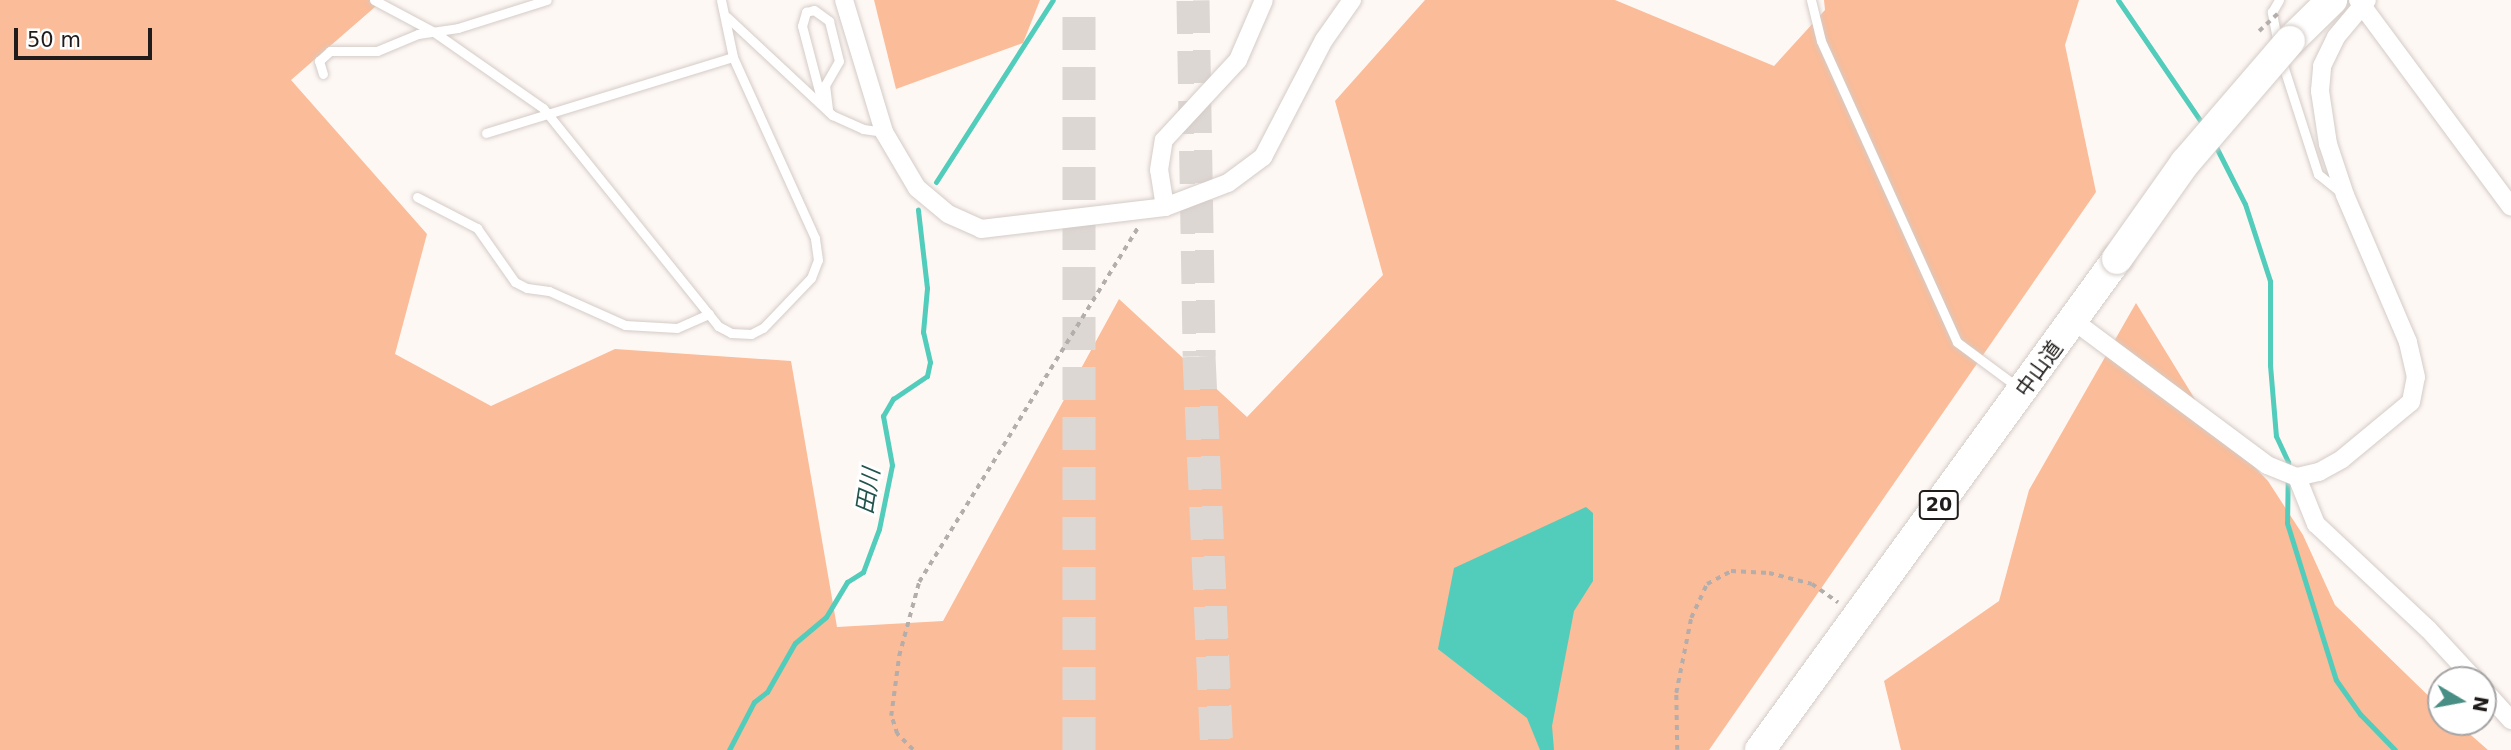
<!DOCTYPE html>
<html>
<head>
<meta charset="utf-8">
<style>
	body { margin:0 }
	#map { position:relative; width:2511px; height:750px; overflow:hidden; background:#fef8f5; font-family:"DejaVu Sans","Noto Sans JP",sans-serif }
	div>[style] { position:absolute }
	.green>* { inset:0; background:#fabc99 }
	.water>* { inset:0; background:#52ccbb }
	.stream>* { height:5px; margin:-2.5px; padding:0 2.5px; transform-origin:2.5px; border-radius:2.5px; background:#52ccbb }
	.motorway-tunnel>* { height:33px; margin-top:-16.5px; transform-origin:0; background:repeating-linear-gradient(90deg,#ddd7d4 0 33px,transparent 0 50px) }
	.path>* { height:3.5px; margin-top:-1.75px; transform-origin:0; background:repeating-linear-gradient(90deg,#b3adab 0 5px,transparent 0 10px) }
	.roads { filter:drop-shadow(0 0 2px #d4cbc6) drop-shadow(0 0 2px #d4cbc6) }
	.service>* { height:9px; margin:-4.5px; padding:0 4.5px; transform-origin:4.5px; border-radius:4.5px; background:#fff }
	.minor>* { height:18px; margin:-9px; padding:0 9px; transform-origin:9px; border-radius:9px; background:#fff }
	.trunk>* { height:30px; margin:-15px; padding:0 15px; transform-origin:15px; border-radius:15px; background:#fff }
	.path-bridge>* { height:3.5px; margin-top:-1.75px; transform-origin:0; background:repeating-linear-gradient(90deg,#b3adab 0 5px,transparent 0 10px) }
	.bridges { filter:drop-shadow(0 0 2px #d4cbc6) drop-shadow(0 0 2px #d4cbc6) }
	.trunk-bridge>* { height:30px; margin:-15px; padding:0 15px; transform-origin:15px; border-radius:15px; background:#fff }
	span { translate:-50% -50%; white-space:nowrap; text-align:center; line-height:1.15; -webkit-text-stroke:6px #fff; paint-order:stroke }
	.shield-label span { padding:2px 5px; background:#fff; border:2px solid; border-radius:5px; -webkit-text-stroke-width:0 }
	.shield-label { font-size:19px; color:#201c1b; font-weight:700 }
	.street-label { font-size:21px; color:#201c1b }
	.water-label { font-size:23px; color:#20544c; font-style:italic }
	.north { position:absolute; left:2427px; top:666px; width:70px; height:70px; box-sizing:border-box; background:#fff; border:2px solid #a6a4a4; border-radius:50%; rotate:100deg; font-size:19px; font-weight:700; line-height:28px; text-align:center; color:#201c1b }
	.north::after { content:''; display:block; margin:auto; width:24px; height:32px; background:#498e84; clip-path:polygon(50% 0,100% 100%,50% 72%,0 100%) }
	.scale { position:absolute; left:14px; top:28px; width:138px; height:32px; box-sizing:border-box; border:4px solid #201c1b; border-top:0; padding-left:9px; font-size:21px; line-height:24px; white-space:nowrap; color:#201c1b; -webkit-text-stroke:5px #fff; paint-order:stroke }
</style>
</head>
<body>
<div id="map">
	<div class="green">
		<div style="clip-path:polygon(0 0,383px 0,291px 80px,427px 234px,395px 354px,491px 406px,615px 349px,791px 361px,837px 627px,943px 621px,1119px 299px,1247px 417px,1383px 275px,1335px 101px,1425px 0,1615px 0,1774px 66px,1825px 10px,1824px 0,2079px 0,2065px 45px,2096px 192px,1709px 750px,0 750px)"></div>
		<div style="clip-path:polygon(874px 0,1040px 0,1023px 43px,896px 89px)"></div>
		<div style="clip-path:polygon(2136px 303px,2204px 414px,2268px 481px,2303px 535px,2335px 605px,2441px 708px,2441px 722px,2456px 722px,2488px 750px,1901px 750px,1884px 681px,1999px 601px,2029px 490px)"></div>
	</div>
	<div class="water">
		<div style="clip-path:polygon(1586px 507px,1593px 513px,1593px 581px,1574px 611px,1552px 726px,1554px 750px,1540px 750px,1527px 718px,1438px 649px,1454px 568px)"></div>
	</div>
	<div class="stream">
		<div style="left:2118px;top:0;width:153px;rotate:55.7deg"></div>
		<div style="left:2214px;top:143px;width:68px;rotate:63.1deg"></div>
		<div style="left:2245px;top:204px;width:81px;rotate:72deg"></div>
		<div style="left:2270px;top:281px;width:84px;rotate:90deg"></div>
		<div style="left:2270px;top:365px;width:71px;rotate:85.2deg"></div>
		<div style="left:2276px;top:436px;width:29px;rotate:65deg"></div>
		<div style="left:2288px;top:462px;width:61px;rotate:90.9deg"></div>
		<div style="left:2287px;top:523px;width:164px;rotate:72.7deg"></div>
		<div style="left:2336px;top:680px;width:42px;rotate:54.8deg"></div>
		<div style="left:2360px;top:714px;width:50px;rotate:45.8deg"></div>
		<div style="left:936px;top:182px;width:216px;rotate:-57.3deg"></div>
		<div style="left:729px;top:750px;width:54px;rotate:-62.5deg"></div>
		<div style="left:754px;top:702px;width:16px;rotate:-38deg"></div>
		<div style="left:767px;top:692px;width:56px;rotate:-60.3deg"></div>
		<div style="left:795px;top:643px;width:40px;rotate:-40deg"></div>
		<div style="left:826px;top:617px;width:41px;rotate:-59deg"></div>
		<div style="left:847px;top:582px;width:19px;rotate:-32deg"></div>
		<div style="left:863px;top:572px;width:46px;rotate:-69.6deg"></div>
		<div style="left:879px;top:529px;width:65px;rotate:-78.5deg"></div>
		<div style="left:892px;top:465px;width:50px;rotate:-100.4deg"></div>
		<div style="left:883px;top:416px;width:20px;rotate:-60deg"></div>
		<div style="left:893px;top:399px;width:41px;rotate:-34.1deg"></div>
		<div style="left:927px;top:376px;width:14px;rotate:-78deg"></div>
		<div style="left:930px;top:362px;width:31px;rotate:-103deg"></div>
		<div style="left:923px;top:332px;width:44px;rotate:-84.8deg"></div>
		<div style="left:927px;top:288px;width:79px;rotate:-96.6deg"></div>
	</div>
	<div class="motorway-tunnel">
		<div style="left:1193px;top:0;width:356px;rotate:89deg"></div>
		<div style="left:1199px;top:356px;width:394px;rotate:87.4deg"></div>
		<div style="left:1079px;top:750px;width:750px;rotate:-90deg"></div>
	</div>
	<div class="path">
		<div style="left:913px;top:750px;width:23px;rotate:-135deg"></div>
		<div style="left:897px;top:734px;width:19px;rotate:-108deg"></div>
		<div style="left:891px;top:716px;width:61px;rotate:-82.4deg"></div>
		<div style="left:899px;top:656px;width:77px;rotate:-74.9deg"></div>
		<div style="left:919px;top:582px;width:417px;rotate:-58.3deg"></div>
		<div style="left:1677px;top:750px;width:57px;rotate:-91deg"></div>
		<div style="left:1676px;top:693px;width:76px;rotate:-78.7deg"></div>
		<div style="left:1691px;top:618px;width:38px;rotate:-65deg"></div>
		<div style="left:1707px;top:584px;width:27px;rotate:-28deg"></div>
		<div style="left:1731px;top:571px;width:38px;rotate:3deg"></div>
		<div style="left:1769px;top:573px;width:44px;rotate:14.3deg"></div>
		<div style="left:1812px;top:584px;width:32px;rotate:35deg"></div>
	</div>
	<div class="roads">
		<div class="service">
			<div style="left:374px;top:0;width:68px;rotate:28.1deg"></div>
			<div style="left:434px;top:32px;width:133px;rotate:34.9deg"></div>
			<div style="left:543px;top:108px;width:280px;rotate:51.2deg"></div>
			<div style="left:718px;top:326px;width:15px;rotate:28deg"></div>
			<div style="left:731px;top:333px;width:20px;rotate:3deg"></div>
			<div style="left:751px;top:334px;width:13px;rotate:-27deg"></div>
			<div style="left:763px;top:328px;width:69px;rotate:-46.2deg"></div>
			<div style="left:811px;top:278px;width:19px;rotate:-69deg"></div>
			<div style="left:818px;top:260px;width:22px;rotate:-98deg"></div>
			<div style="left:815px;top:238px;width:199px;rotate:-114.4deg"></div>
			<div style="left:733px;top:57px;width:58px;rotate:-101.9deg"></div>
			<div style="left:1811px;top:0;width:42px;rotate:76.3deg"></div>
			<div style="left:1821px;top:41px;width:330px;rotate:65.7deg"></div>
			<div style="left:1957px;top:342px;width:77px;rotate:36.6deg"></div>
			<div style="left:727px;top:17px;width:144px;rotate:43deg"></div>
			<div style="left:832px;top:115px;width:34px;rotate:24deg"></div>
			<div style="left:863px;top:129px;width:21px;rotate:8deg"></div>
			<div style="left:2278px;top:44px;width:33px;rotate:-101deg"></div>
			<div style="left:2272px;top:12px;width:14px;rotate:-60deg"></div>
			<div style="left:2282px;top:62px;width:118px;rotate:72.2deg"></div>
			<div style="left:2318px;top:174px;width:28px;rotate:39deg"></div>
			<div style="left:323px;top:74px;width:14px;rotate:-107deg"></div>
			<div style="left:319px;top:61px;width:15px;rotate:-42deg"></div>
			<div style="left:330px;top:51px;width:47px"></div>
			<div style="left:377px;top:51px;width:44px;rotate:-22.5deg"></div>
			<div style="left:418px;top:34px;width:40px;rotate:-8.5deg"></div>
			<div style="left:458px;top:28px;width:93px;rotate:-17.5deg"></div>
			<div style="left:823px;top:106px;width:83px;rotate:-104.7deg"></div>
			<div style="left:802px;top:26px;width:15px;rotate:-74deg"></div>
			<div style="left:806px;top:12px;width:8px;rotate:-14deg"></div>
			<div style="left:814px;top:10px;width:19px;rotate:36deg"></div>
			<div style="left:829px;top:21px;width:41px;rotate:76deg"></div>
			<div style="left:839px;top:61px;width:28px;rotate:120deg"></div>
			<div style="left:825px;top:85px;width:25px;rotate:83deg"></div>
			<div style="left:486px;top:133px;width:258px;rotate:-17.1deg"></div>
			<div style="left:417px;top:197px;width:68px;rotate:27.3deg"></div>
			<div style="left:477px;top:228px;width:66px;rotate:54.9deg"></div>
			<div style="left:515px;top:282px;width:13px;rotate:27deg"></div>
			<div style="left:527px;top:288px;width:22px;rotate:8deg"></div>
			<div style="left:549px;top:291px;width:83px;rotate:24.1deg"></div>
			<div style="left:625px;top:325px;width:52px;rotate:3.3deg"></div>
			<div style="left:677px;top:328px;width:35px;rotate:-24deg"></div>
		</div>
		<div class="minor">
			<div style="left:844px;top:0;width:138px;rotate:73.1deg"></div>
			<div style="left:884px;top:132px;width:65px;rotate:59.5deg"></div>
			<div style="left:917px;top:188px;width:40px;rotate:40deg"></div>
			<div style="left:948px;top:214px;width:36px;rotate:24deg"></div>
			<div style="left:981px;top:229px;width:185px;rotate:-6.8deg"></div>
			<div style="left:1165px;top:207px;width:67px;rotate:-20.9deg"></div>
			<div style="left:1228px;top:183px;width:44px;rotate:-36.6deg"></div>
			<div style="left:1263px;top:157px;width:132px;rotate:-62.5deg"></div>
			<div style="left:1324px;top:40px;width:49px;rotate:-55deg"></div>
			<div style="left:2358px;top:0;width:257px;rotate:53.5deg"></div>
			<div style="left:1165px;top:207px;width:37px;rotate:-99deg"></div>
			<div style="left:1159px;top:170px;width:30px;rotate:-81deg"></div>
			<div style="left:1164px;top:140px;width:109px;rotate:-47.2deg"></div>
			<div style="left:1238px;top:60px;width:65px;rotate:-66.6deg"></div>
			<div style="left:2074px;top:321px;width:241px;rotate:36.7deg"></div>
			<div style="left:2267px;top:465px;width:32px;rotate:22deg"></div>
			<div style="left:2297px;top:477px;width:23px;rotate:-13deg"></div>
			<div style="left:2319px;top:472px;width:26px;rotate:-29deg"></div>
			<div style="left:2342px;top:459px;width:89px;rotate:-39.6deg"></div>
			<div style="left:2411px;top:402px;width:25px;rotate:-79deg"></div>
			<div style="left:2416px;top:377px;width:36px;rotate:-103deg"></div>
			<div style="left:2408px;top:342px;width:160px;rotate:-113.2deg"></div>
			<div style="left:2345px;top:195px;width:54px;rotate:-108.4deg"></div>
			<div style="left:2328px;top:144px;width:54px;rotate:-98.6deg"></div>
			<div style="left:2320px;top:91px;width:25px;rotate:-85deg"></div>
			<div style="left:2322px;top:66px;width:32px;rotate:-64deg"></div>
			<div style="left:2336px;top:37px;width:48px;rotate:-50deg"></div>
			<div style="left:2297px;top:477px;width:51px;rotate:68deg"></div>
			<div style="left:2316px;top:524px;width:154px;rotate:43.2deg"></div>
			<div style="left:2428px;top:629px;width:69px;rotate:47.3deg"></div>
			<div style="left:2483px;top:689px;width:42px;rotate:47.9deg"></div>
		</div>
		<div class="trunk">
			<div style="left:2290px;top:41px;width:59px;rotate:-44.3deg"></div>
			<div style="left:1760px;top:750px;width:607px;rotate:-53.98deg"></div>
		</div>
	</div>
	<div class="path-bridge">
		<div style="left:2259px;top:31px;width:26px;rotate:-43deg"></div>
	</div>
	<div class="bridges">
		<div class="trunk-bridge">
			<div style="left:2117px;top:259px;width:118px;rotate:-54.7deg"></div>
			<div style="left:2185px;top:163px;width:161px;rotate:-49.3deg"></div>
		</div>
	</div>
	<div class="shield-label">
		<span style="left:1939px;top:505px">20</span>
	</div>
	<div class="street-label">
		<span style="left:2039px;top:369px;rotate:-54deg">中山道</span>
	</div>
	<div class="water-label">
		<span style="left:868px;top:491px;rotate:-81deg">田川</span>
	</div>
	<div class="north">N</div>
	<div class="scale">50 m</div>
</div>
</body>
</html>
